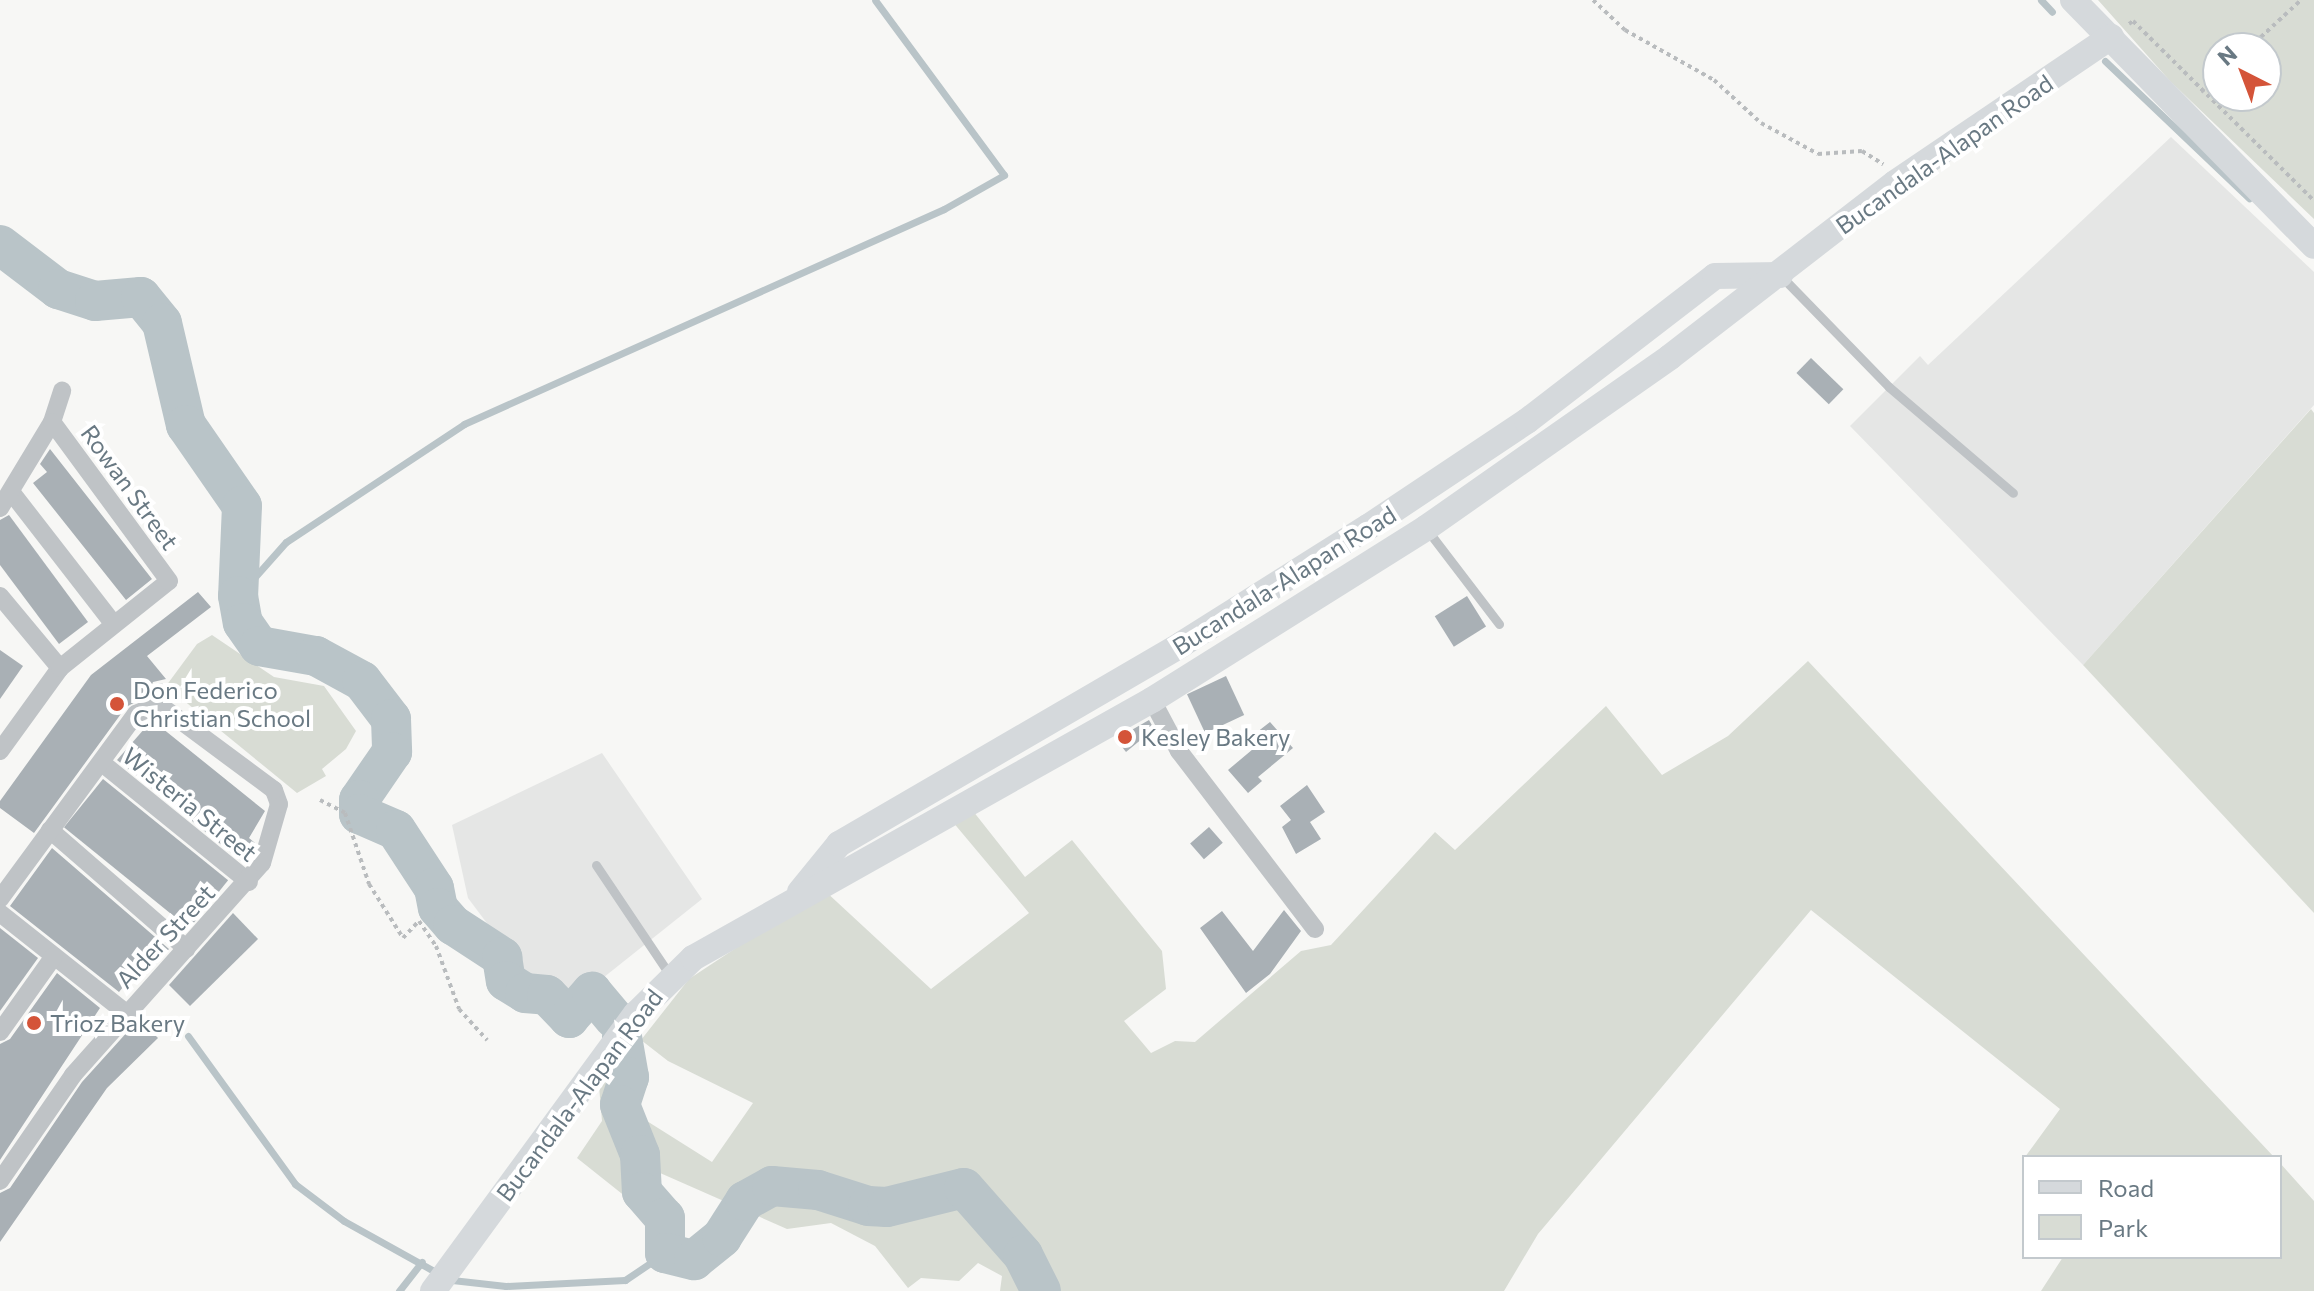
<!DOCTYPE html>
<html>
<head>
<meta charset="utf-8">
<style>
	body { margin:0 }
	#map { position:relative; width:2314px; height:1291px; overflow:hidden; background:#f7f7f5; font-family:Commissioner,sans-serif }
	div>[style] { position:absolute }
	.built>* { inset:0; background:#e5e6e5 }
	.green>* { inset:0; background:#d8dcd4 }
	.stream>* { height:7px; margin:-3.5px; padding:0 3.5px; transform-origin:3.5px; border-radius:3.5px; background:#b9c4c8 }
	.river>* { height:40px; margin:-20px; padding:0 20px; transform-origin:20px; border-radius:20px; background:#b9c4c8 }
	.building>* { inset:0; background:#a9b0b5; transform-origin:0 0 }
	.path>* { height:4px; margin-top:-2px; transform-origin:0; background:repeating-linear-gradient(90deg,#b9bcbe 0 4px,transparent 0 8px) }
	.lane>* { height:9px; margin:-4.5px; padding:0 4.5px; transform-origin:4.5px; border-radius:4.5px; background:#bfc3c6 }
	.street>* { height:18px; margin:-9px; padding:0 9px; transform-origin:9px; border-radius:9px; background:#bfc3c6 }
	.secondary>* { height:26px; margin:-13px; padding:0 13px; transform-origin:13px; border-radius:13px; background:#d5d9dc }
	.dots>* { width:22px; height:22px; translate:-50% -50%; box-sizing:border-box; border:4px solid #fff; border-radius:50% }
	span { translate:-50% -50%; white-space:nowrap; text-align:center; line-height:1.15; -webkit-text-stroke:8px #fff; paint-order:stroke }
	.street-label { font-size:24px; color:#697983 }
	.poi-label { font-size:24px; color:#697983 }
	.left { translate:0 -50%; text-align:left }
	.legend { position:absolute; left:2022px; top:1155px; width:260px; height:104px; box-sizing:border-box; background:#fff; border:2px solid #c3c9cd; margin:0; padding:10px 14px; list-style:none; font-size:24px; color:#697983 }
	.legend li { display:flex; align-items:center; gap:16px; height:40px }
	.legend b { width:40px; border:2px solid #c3c9cd }
	.north { position:absolute; left:2202px; top:32px; width:80px; height:80px; box-sizing:border-box; background:#fff; border:2px solid #c3c9cd; border-radius:50%; rotate:318deg; font-size:22px; font-weight:700; line-height:32px; text-align:center; color:#697983 }
	.north::after { content:''; display:block; margin:auto; width:28px; height:36px; background:#d45439; clip-path:polygon(50% 0,100% 100%,50% 72%,0 100%) }
</style>
</head>
<body>
<div id="map">
	<div class="built">
		<div style="clip-path:polygon(2171px 137px,2314px 272px,2314px 405px,2083px 665px,1850px 426px,1920px 356px,1928px 365px)"></div>
		<div style="clip-path:polygon(602px 753px,702px 899px,569px 1005px,525px 974px,468px 898px,452px 825px)"></div>
	</div>
	<div class="green">
		<div style="clip-path:polygon(evenodd,2098px 0,2314px 0,2314px 219px,2170px 81px,2098px 0,2218px 48px,2266px 48px,2266px 96px,2218px 96px,2218px 48px)"></div>
		<div style="clip-path:polygon(2311px 409px,2314px 413px,2314px 913px,2083px 665px)"></div>
		<div style="clip-path:polygon(212px 635px,274px 677px,324px 686px,356px 731px,346px 749px,322px 769px,326px 776px,297px 793px,166px 686px,197px 644px)"></div>
		<div style="clip-path:polygon(1808px 661px,2274px 1157px,2025px 1157px,2060px 1109px,1811px 910px,1538px 1234px,1504px 1291px,1000px 1291px,1002px 1276px,978px 1263px,959px 1281px,921px 1278px,908px 1288px,875px 1246px,831px 1223px,787px 1229px,651px 1169px,631px 1201px,577px 1158px,602px 1121px,599px 1086px,629px 1036px,646px 1073px,631px 1111px,712px 1162px,753px 1103px,668px 1061px,641px 1040px,689px 979px,824px 890px,931px 989px,1029px 913px,952px 821px,973px 811px,1025px 877px,1072px 840px,1162px 951px,1166px 989px,1124px 1021px,1151px 1053px,1175px 1041px,1195px 1042px,1301px 951px,1331px 945px,1435px 832px,1455px 850px,1606px 706px,1662px 775px,1728px 736px)"></div>
		<div style="clip-path:polygon(2280px 1163px,2314px 1201px,2314px 1291px,2041px 1291px,2063px 1257px,2280px 1257px)"></div>
	</div>
	<div class="stream">
		<div style="left:2041px;top:0;width:16px;rotate:47deg"></div>
		<div style="left:2105px;top:61px;width:199px;rotate:43.6deg"></div>
		<div style="left:238px;top:596px;width:72px;rotate:-48.4deg"></div>
		<div style="left:286px;top:542px;width:214px;rotate:-33.5deg"></div>
		<div style="left:464px;top:424px;width:526px;rotate:-24.13deg"></div>
		<div style="left:944px;top:209px;width:69px;rotate:-29.5deg"></div>
		<div style="left:1004px;top:175px;width:217px;rotate:-126.4deg"></div>
		<div style="left:188px;top:1036px;width:183px;rotate:54.1deg"></div>
		<div style="left:295px;top:1184px;width:61px;rotate:37.1deg"></div>
		<div style="left:344px;top:1221px;width:103px;rotate:29.1deg"></div>
		<div style="left:452px;top:1280px;width:54px;rotate:6.3deg"></div>
		<div style="left:506px;top:1286px;width:119px;rotate:-2.9deg"></div>
		<div style="left:625px;top:1280px;width:48px;rotate:-34deg"></div>
		<div style="left:399px;top:1291px;width:37px;rotate:-52deg"></div>
	</div>
	<div class="river">
		<div style="left:0;top:245px;width:73px;rotate:37.2deg"></div>
		<div style="left:58px;top:289px;width:39px;rotate:18deg"></div>
		<div style="left:95px;top:301px;width:46px;rotate:-5deg"></div>
		<div style="left:141px;top:297px;width:33px;rotate:51deg"></div>
		<div style="left:162px;top:323px;width:105px;rotate:76.8deg"></div>
		<div style="left:186px;top:425px;width:98px;rotate:55.3deg"></div>
		<div style="left:242px;top:506px;width:90px;rotate:92.5deg"></div>
		<div style="left:238px;top:596px;width:27px;rotate:80deg"></div>
		<div style="left:243px;top:623px;width:28px;rotate:55deg"></div>
		<div style="left:259px;top:646px;width:58px;rotate:10deg"></div>
		<div style="left:316px;top:656px;width:52px;rotate:28.5deg"></div>
		<div style="left:362px;top:681px;width:48px;rotate:52.7deg"></div>
		<div style="left:391px;top:719px;width:33px;rotate:88deg"></div>
		<div style="left:392px;top:752px;width:58px;rotate:124.5deg"></div>
		<div style="left:359px;top:800px;width:14px;rotate:90deg"></div>
		<div style="left:359px;top:814px;width:40px;rotate:23.4deg"></div>
		<div style="left:396px;top:830px;width:69px;rotate:56.8deg"></div>
		<div style="left:434px;top:888px;width:20px;rotate:79deg"></div>
		<div style="left:438px;top:908px;width:23px;rotate:49deg"></div>
		<div style="left:453px;top:925px;width:59px;rotate:33.1deg"></div>
		<div style="left:502px;top:957px;width:24px;rotate:81deg"></div>
		<div style="left:506px;top:981px;width:22px;rotate:32deg"></div>
		<div style="left:525px;top:993px;width:22px;rotate:5deg"></div>
		<div style="left:547px;top:995px;width:32px;rotate:46deg"></div>
		<div style="left:569px;top:1018px;width:35px;rotate:-49deg"></div>
		<div style="left:592px;top:992px;width:34px;rotate:50deg"></div>
		<div style="left:622px;top:1037px;width:41px;rotate:80.1deg"></div>
		<div style="left:629px;top:1077px;width:29px;rotate:108deg"></div>
		<div style="left:620px;top:1105px;width:54px;rotate:68.2deg"></div>
		<div style="left:640px;top:1155px;width:37px;rotate:87deg"></div>
		<div style="left:642px;top:1192px;width:35px;rotate:49deg"></div>
		<div style="left:665px;top:1218px;width:35px;rotate:90deg"></div>
		<div style="left:665px;top:1253px;width:30px;rotate:14deg"></div>
		<div style="left:694px;top:1260px;width:36px;rotate:-39deg"></div>
		<div style="left:722px;top:1237px;width:43px;rotate:-57.4deg"></div>
		<div style="left:745px;top:1201px;width:31px;rotate:-29deg"></div>
		<div style="left:772px;top:1186px;width:46px;rotate:5deg"></div>
		<div style="left:818px;top:1190px;width:52px;rotate:17.7deg"></div>
		<div style="left:868px;top:1206px;width:19px;rotate:3deg"></div>
		<div style="left:887px;top:1207px;width:79px;rotate:-13.9deg"></div>
		<div style="left:964px;top:1188px;width:89px;rotate:48.6deg"></div>
		<div style="left:1023px;top:1255px;width:40px;rotate:63.4deg"></div>
	</div>
	<div class="building">
		<div style="left:1811px;top:358px;width:45px;height:21px;rotate:44deg"></div>
		<div style="clip-path:polygon(50px 449px,152px 579px,126px 600px,33px 483px,47px 472px,40px 464px)"></div>
		<div style="clip-path:polygon(9px 515px,88px 622px,59px 644px,0 565px,0 520px)"></div>
		<div style="clip-path:polygon(198px 592px,211px 607px,147px 656px,166px 679px,153px 682px,147px 696px,126px 707px,34px 833px,0 808px,0 801px,91px 675px)"></div>
		<div style="left:1467px;top:596px;width:36px;height:38px;rotate:58deg"></div>
		<div style="clip-path:polygon(0 650px,23px 666px,0 699px)"></div>
		<div style="left:1226px;top:676px;width:43px;height:43px;rotate:65deg"></div>
		<div style="clip-path:polygon(152px 720px,265px 811px,249px 838px,255px 843px,245px 864px,117px 760px)"></div>
		<div style="clip-path:polygon(1149px 720px,1154px 729px,1126px 752px,1116px 739px)"></div>
		<div style="clip-path:polygon(1270px 722px,1293px 748px,1258px 777px,1262px 781px,1248px 793px,1228px 770px,1259px 744px,1252px 736px)"></div>
		<div style="left:103px;top:779px;width:161px;height:62px;rotate:39deg"></div>
		<div style="clip-path:polygon(1307px 785px,1325px 812px,1310px 822px,1321px 839px,1296px 854px,1282px 827px,1291px 820px,1280px 806px)"></div>
		<div style="left:1209px;top:827px;width:21px;height:25px;rotate:49deg"></div>
		<div style="clip-path:polygon(52px 848px,169px 949px,152px 968px,145px 960px,119px 992px,10px 906px)"></div>
		<div style="clip-path:polygon(1284px 910px,1301px 931px,1270px 974px,1246px 993px,1200px 928px,1222px 911px,1253px 951px)"></div>
		<div style="clip-path:polygon(233px 913px,258px 939px,190px 1006px,169px 985px)"></div>
		<div style="clip-path:polygon(0 928px,38px 958px,0 1011px)"></div>
		<div style="clip-path:polygon(57px 973px,100px 1008px,0 1160px,0 1044px,10px 1039px)"></div>
		<div style="clip-path:polygon(139px 1019px,158px 1038px,107px 1088px,0 1242px,0 1193px,10px 1188px,82px 1082px)"></div>
	</div>
	<div class="path">
		<div style="left:1593px;top:0;width:44px;rotate:43.2deg"></div>
		<div style="left:1625px;top:30px;width:102px;rotate:29.3deg"></div>
		<div style="left:1714px;top:80px;width:64px;rotate:42.5deg"></div>
		<div style="left:1761px;top:123px;width:65px;rotate:28.5deg"></div>
		<div style="left:1818px;top:154px;width:44px;rotate:-3.9deg"></div>
		<div style="left:1862px;top:151px;width:25px;rotate:32deg"></div>
		<div style="left:2129px;top:24px;width:5px;rotate:-37deg"></div>
		<div style="left:2133px;top:21px;width:255px;rotate:44.8deg"></div>
		<div style="left:2249px;top:48px;width:71px;rotate:-42.7deg"></div>
		<div style="left:2201px;top:92px;width:23px;rotate:-41deg"></div>
		<div style="left:320px;top:800px;width:28px;rotate:27deg"></div>
		<div style="left:345px;top:813px;width:75px;rotate:71.3deg"></div>
		<div style="left:369px;top:884px;width:64px;rotate:57.8deg"></div>
		<div style="left:403px;top:938px;width:23px;rotate:-47deg"></div>
		<div style="left:419px;top:921px;width:30px;rotate:56deg"></div>
		<div style="left:436px;top:946px;width:67px;rotate:69.9deg"></div>
		<div style="left:459px;top:1009px;width:42px;rotate:47.9deg"></div>
	</div>
	<div class="lane">
		<div style="left:1782px;top:277px;width:153px;rotate:45.8deg"></div>
		<div style="left:1889px;top:387px;width:163px;rotate:40.5deg"></div>
		<div style="left:1428px;top:531px;width:117px;rotate:52.6deg"></div>
		<div style="left:596px;top:865px;width:133px;rotate:56.1deg"></div>
	</div>
	<div class="street">
		<div style="left:12px;top:493px;width:165px;rotate:52.2deg"></div>
		<div style="left:0;top:508px;width:100px;rotate:-58.8deg"></div>
		<div style="left:52px;top:422px;width:33px;rotate:-72deg"></div>
		<div style="left:0;top:596px;width:94px;rotate:50.2deg"></div>
		<div style="left:1152px;top:700px;width:58px;rotate:62.1deg"></div>
		<div style="left:1179px;top:751px;width:224px;rotate:52.6deg"></div>
		<div style="left:0;top:751px;width:102px;rotate:-54.1deg"></div>
		<div style="left:60px;top:668px;width:139px;rotate:-38.6deg"></div>
		<div style="left:169px;top:581px;width:197px;rotate:-126.3deg"></div>
		<div style="left:102px;top:763px;width:189px;rotate:39deg"></div>
		<div style="left:50px;top:830px;width:181px;rotate:41deg"></div>
		<div style="left:0;top:899px;width:230px;rotate:-53.7deg"></div>
		<div style="left:136px;top:714px;width:24px;rotate:-24deg"></div>
		<div style="left:158px;top:704px;width:12px;rotate:-85deg"></div>
		<div style="left:0;top:913px;width:161px;rotate:38.4deg"></div>
		<div style="left:0;top:1032px;width:93px;rotate:-54.6deg"></div>
		<div style="left:0;top:1181px;width:129px;rotate:-55.4deg"></div>
		<div style="left:73px;top:1075px;width:284px;rotate:-48.3deg"></div>
		<div style="left:262px;top:863px;width:61px;rotate:-73.9deg"></div>
		<div style="left:279px;top:804px;width:15px;rotate:-110deg"></div>
		<div style="left:274px;top:790px;width:144px;rotate:-143.4deg"></div>
	</div>
	<div class="secondary">
		<div style="left:2073px;top:0;width:344px;rotate:45.6deg"></div>
		<div style="left:800px;top:892px;width:62px;rotate:-50.9deg"></div>
		<div style="left:839px;top:844px;width:397px;rotate:-30.2deg"></div>
		<div style="left:1182px;top:644px;width:220px;rotate:-32.2deg"></div>
		<div style="left:1368px;top:527px;width:191px;rotate:-33.7deg"></div>
		<div style="left:1527px;top:421px;width:237px;rotate:-37.6deg"></div>
		<div style="left:1715px;top:276px;width:65px;rotate:-0.9deg"></div>
		<div style="left:433px;top:1291px;width:343px;rotate:-53.8deg"></div>
		<div style="left:636px;top:1014px;width:80px;rotate:-44.5deg"></div>
		<div style="left:693px;top:958px;width:527px;rotate:-29.34deg"></div>
		<div style="left:1152px;top:700px;width:324px;rotate:-32.1deg"></div>
		<div style="left:1426px;top:528px;width:298px;rotate:-35deg"></div>
		<div style="left:1670px;top:357px;width:284px;rotate:-37.7deg"></div>
		<div style="left:1895px;top:183px;width:261px;rotate:-34.1deg"></div>
	</div>
	<div class="dots">
		<div style="left:117px;top:704px;background:#d45439"></div>
		<div style="left:1125px;top:737px;background:#d45439"></div>
		<div style="left:34px;top:1023px;background:#d45439"></div>
	</div>
	<div class="street-label">
		<span style="left:1944px;top:154px;rotate:-35deg">Bucandala-Alapan Road</span>
		<span style="left:130px;top:487px;rotate:54deg">Rowan Street</span>
		<span style="left:1284px;top:580px;rotate:-32deg">Bucandala-Alapan Road</span>
		<span style="left:190px;top:804px;rotate:39deg">Wisteria Street</span>
		<span style="left:165px;top:936px;rotate:-47deg">Alder Street</span>
		<span style="left:579px;top:1095px;rotate:-53deg">Bucandala-Alapan Road</span>
	</div>
	<div class="poi-label">
		<span class="left" style="left:133px;top:704px">Don Federico<br>Christian School</span>
		<span class="left" style="left:1141px;top:737px">Kesley Bakery</span>
		<span class="left" style="left:50px;top:1023px">Trioz Bakery</span>
	</div>
	<ul class="legend">
	<li><b style="height:10px;background:#d5d9dc"></b>Road</li>
	<li><b style="height:22px;background:#d8dcd4"></b>Park</li>
	</ul>
	<div class="north">N</div>
</div>
</body>
</html>
